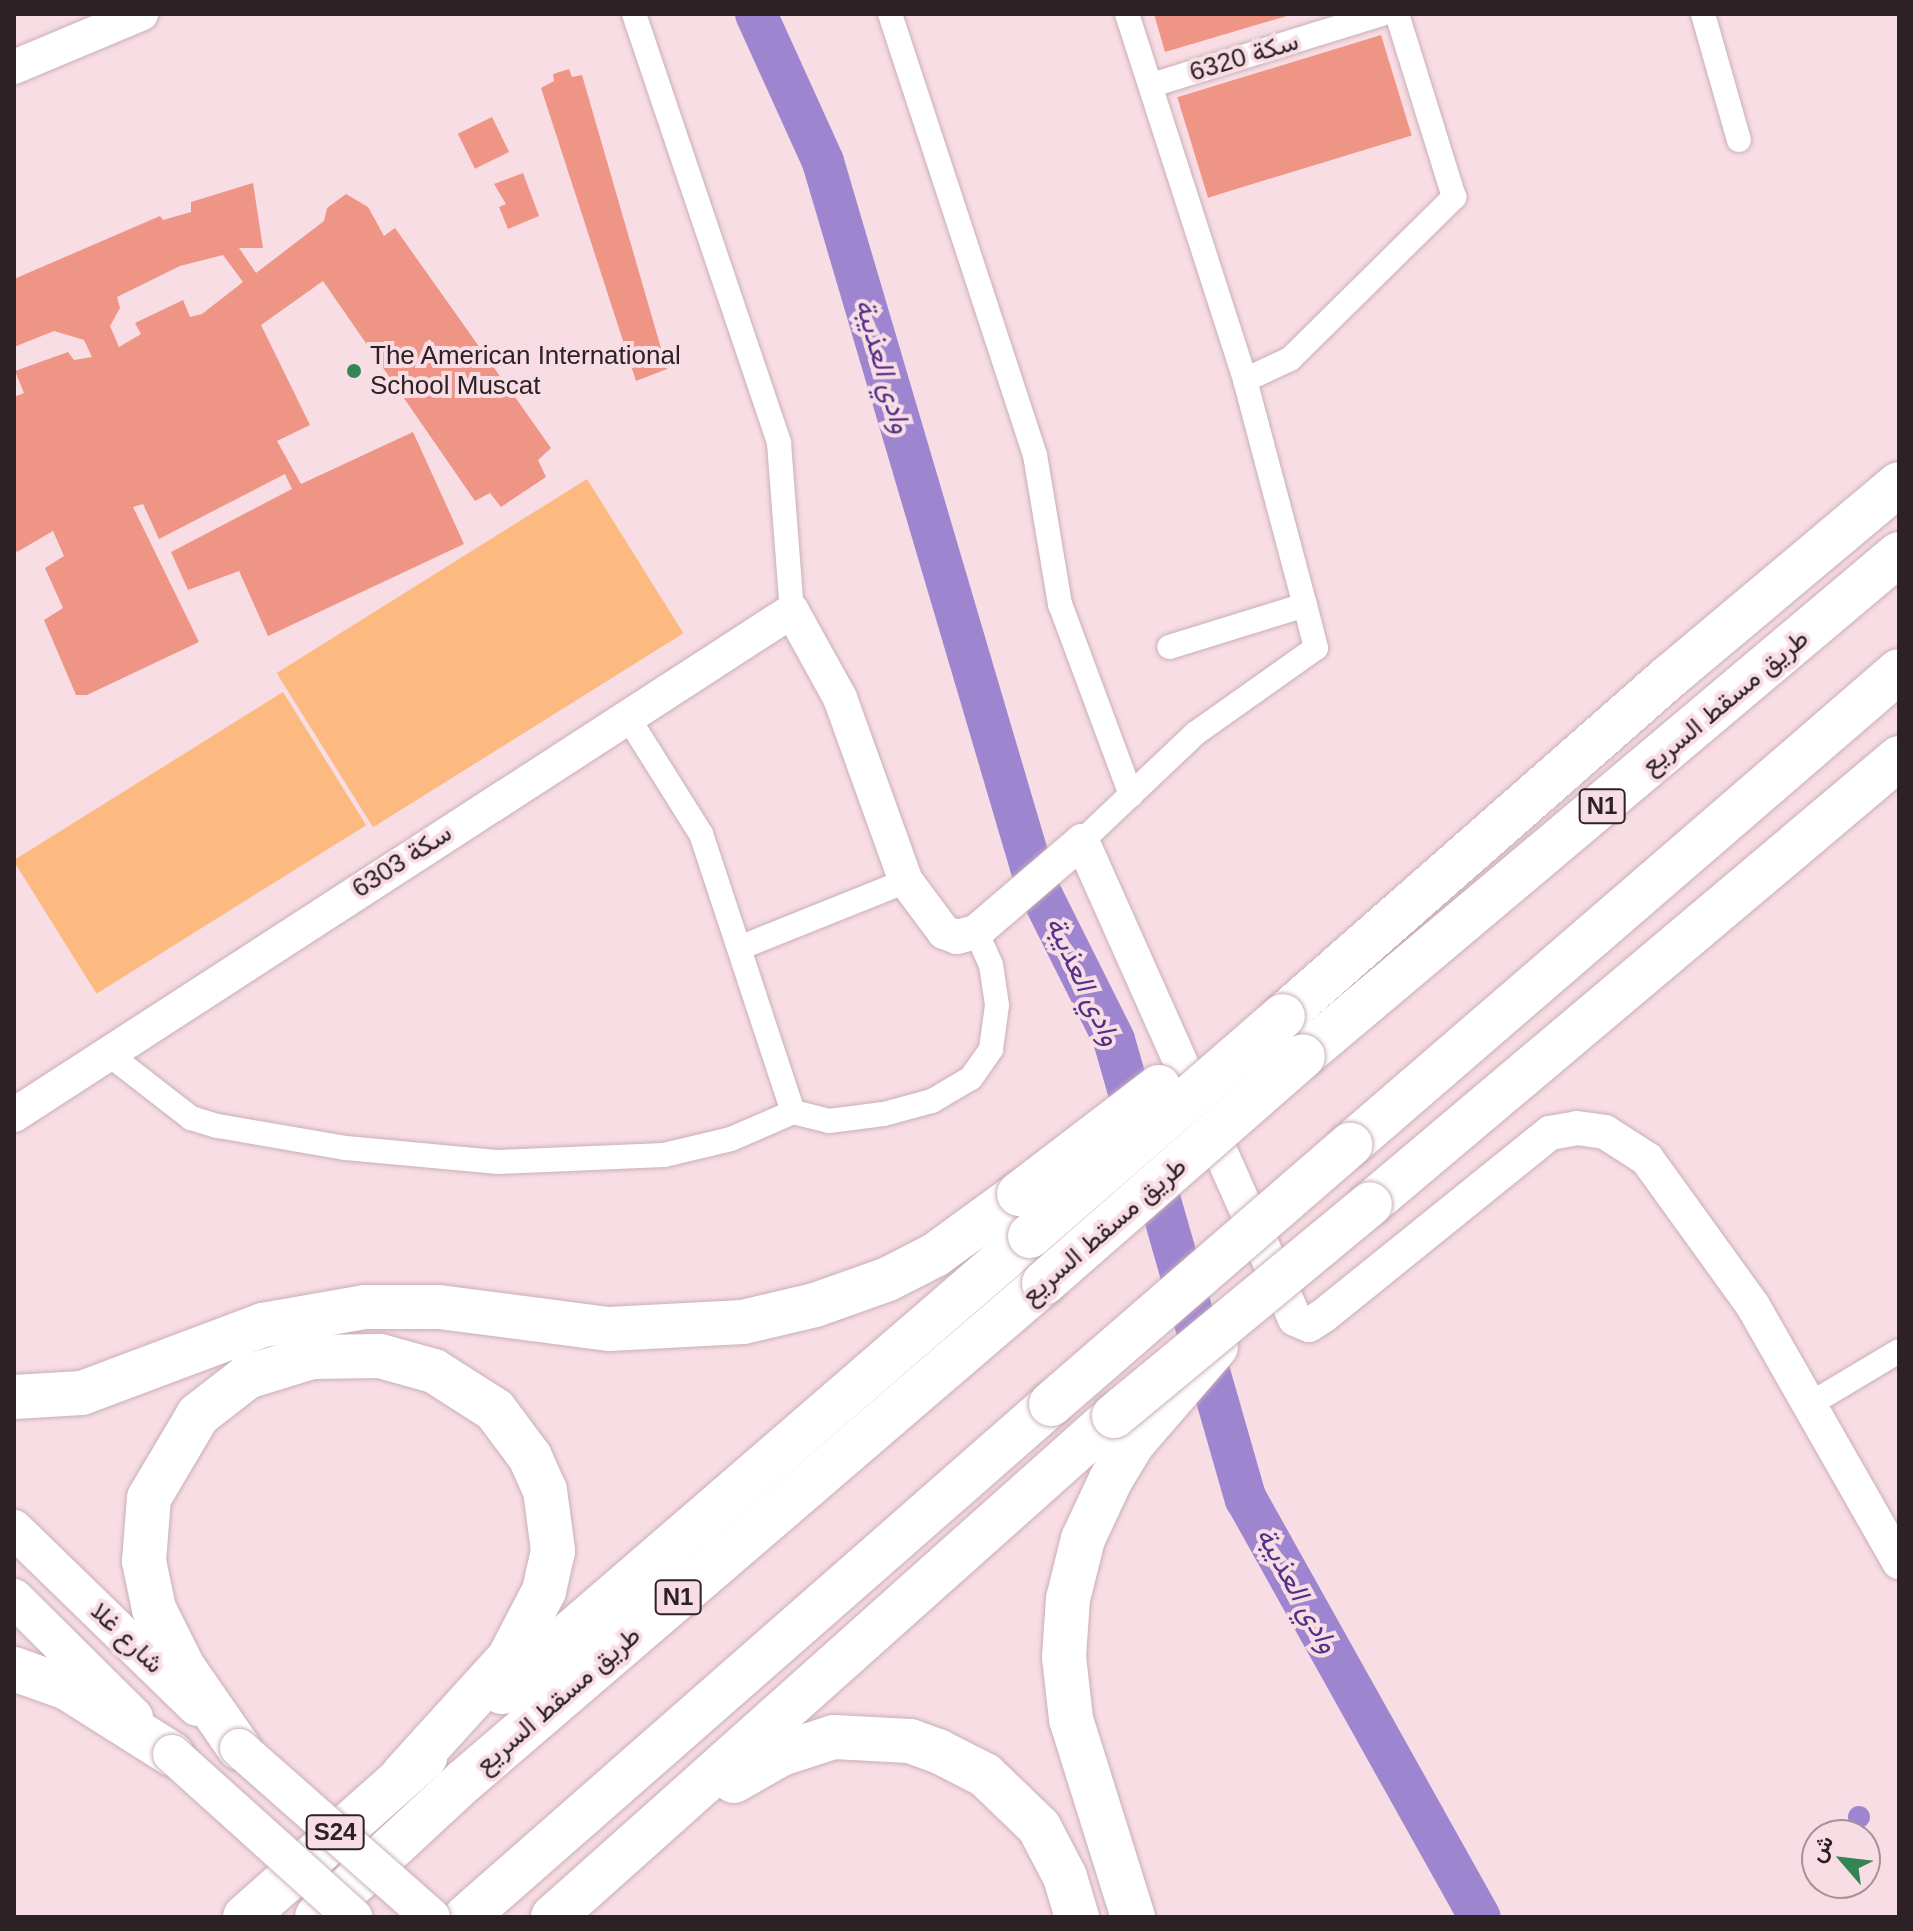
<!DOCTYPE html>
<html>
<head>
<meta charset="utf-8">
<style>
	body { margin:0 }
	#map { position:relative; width:1913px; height:1931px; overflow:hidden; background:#f8dde4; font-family:Helvetica,Vazirmatn,sans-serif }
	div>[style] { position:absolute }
	.green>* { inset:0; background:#fdba80; transform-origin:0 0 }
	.water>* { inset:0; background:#9d85d0 }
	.round { border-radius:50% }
	.river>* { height:42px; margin:-21px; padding:0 21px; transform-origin:21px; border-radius:21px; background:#9d85d0 }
	.building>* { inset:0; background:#ee9586; transform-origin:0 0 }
	.roads { filter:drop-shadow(0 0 2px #c9afb6) drop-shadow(0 0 2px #c9afb6) }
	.street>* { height:24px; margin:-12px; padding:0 12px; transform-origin:12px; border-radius:12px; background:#fff }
	.secondary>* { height:34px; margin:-17px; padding:0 17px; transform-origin:17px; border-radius:17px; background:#fff }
	.primary>* { height:38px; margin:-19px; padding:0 19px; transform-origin:19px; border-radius:19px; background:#fff }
	.highway>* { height:44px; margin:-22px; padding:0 22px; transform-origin:22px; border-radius:22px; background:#fff }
	.bridges { filter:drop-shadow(0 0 2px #c9afb6) drop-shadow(0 0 2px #c9afb6) }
	.primary-bridge>* { height:38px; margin:-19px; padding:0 19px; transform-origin:19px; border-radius:19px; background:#fff }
	.highway-bridge>* { height:44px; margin:-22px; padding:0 22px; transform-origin:22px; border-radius:22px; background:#fff }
	.dots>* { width:22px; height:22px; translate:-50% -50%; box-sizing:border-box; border:4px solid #f8dde4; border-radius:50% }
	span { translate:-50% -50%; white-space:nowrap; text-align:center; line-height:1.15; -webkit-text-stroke:8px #f8dde4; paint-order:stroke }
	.shield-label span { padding:2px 6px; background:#f8dde4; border:2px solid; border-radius:6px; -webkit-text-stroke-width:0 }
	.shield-label { font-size:24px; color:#2c2225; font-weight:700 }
	.street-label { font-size:26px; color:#2c2225 }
	.poi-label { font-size:26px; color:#2c2225 }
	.left { translate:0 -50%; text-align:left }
	.water-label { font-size:28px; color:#543189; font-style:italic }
	.frame { position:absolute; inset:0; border:16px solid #2c2225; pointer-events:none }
	.north { position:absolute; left:1801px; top:1819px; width:80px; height:80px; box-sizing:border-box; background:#f8dde4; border:2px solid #a69298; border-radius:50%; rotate:298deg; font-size:22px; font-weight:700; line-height:32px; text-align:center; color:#2c2225 }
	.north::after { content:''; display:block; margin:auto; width:28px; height:36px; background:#358453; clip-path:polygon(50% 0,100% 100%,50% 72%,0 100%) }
</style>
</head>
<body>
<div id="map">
	<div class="green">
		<div style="left:587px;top:479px;width:182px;height:366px;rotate:58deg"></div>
		<div style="left:283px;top:692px;width:157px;height:318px;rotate:58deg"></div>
	</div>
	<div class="water">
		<div class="round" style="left:1848px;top:1806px;width:22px;height:22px"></div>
	</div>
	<div class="river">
		<div style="left:756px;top:14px;width:162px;rotate:65.6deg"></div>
		<div style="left:823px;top:162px;width:753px;rotate:73.56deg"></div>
		<div style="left:1036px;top:884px;width:174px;rotate:63.4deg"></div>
		<div style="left:1114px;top:1040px;width:478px;rotate:74deg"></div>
		<div style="left:1246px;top:1499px;width:479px;rotate:60.8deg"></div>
	</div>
	<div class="building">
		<div style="clip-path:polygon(1154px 14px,1289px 14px,1290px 15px,1165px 52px)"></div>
		<div style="left:1381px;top:35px;width:105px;height:213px;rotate:73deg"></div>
		<div style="clip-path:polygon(569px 69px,572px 77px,582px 75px,667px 369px,636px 381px,541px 88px,554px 81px,553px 74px)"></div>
		<div style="left:492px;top:117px;width:39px;height:38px;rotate:64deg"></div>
		<div style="clip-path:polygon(523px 173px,539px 216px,508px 229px,499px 207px,506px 204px,494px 184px)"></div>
		<div style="clip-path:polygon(evenodd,253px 183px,263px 248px,239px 248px,256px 273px,324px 221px,327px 208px,346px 194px,368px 207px,384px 236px,395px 228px,551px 448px,538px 460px,546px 477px,501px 507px,490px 493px,475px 501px,323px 281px,261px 325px,310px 425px,277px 441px,301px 484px,413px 432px,464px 544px,268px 636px,239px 571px,188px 590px,171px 552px,292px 489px,285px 474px,159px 539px,143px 504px,133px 507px,199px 642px,87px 695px,76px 695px,44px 620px,63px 608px,45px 568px,64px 556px,53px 531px,17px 552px,14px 547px,14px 397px,24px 393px,15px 371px,68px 352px,74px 360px,92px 357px,84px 340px,54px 331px,14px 347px,14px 279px,160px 216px,163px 220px,191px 212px,191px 202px,253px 183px,223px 255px,243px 282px,202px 314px,190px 317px,183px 300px,135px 323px,141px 334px,119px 347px,110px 326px,120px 308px,117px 297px,180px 266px,223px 255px)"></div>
	</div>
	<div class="roads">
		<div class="street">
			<div style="left:634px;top:14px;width:453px;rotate:71.3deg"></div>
			<div style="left:779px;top:443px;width:169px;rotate:85.6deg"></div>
			<div style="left:890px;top:14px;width:464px;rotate:71.8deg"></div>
			<div style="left:1035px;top:455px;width:151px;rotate:80.5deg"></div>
			<div style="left:1060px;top:604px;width:204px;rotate:69.6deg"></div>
			<div style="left:1127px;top:14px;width:385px;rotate:72.1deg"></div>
			<div style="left:1245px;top:380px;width:233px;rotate:75.1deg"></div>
			<div style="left:1305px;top:605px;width:142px;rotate:162.8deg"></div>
			<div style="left:1703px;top:14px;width:131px;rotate:74.1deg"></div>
			<div style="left:1152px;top:85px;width:241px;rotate:-17.2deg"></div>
			<div style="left:1245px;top:380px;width:50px;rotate:-25deg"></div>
			<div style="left:1290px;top:359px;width:231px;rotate:-44.6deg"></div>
			<div style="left:1454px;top:197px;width:192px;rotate:-107.3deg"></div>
			<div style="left:1082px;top:841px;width:157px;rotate:-43.5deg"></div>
			<div style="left:1196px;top:733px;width:147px;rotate:-35.3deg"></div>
			<div style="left:1316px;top:648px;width:44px;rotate:-104.3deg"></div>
			<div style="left:742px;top:947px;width:177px;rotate:-21.9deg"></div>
			<div style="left:106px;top:1052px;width:108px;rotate:37.8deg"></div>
			<div style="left:191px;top:1118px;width:28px;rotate:17deg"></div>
			<div style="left:218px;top:1126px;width:130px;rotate:9.8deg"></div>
			<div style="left:346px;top:1148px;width:153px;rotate:5.3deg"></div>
			<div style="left:498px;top:1162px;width:166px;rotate:-2.4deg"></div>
			<div style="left:664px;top:1155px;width:69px;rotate:-13.4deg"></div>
			<div style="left:731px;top:1139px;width:68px;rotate:-23.5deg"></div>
			<div style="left:793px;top:1112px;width:293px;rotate:-108.3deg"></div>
			<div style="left:701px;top:834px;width:139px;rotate:-122.1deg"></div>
			<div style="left:793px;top:1112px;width:37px;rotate:14deg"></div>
			<div style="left:829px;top:1121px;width:55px;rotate:-7.3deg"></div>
			<div style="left:884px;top:1114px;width:50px;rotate:-15.2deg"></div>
			<div style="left:932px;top:1101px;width:45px;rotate:-30.5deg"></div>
			<div style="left:971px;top:1078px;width:35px;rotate:-55deg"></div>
			<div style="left:991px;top:1049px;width:44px;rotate:-82.2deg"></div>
			<div style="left:997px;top:1005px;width:40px;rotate:-98.5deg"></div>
			<div style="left:991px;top:965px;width:36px;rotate:-114deg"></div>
			<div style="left:1812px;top:1403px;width:101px;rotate:-30.9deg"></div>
		</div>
		<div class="secondary">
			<div style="left:14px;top:67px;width:138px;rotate:-22.7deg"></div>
			<div style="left:14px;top:1115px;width:927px;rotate:-32.94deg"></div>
			<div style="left:792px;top:611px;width:99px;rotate:61.1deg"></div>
			<div style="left:840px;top:698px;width:195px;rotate:70.2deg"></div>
			<div style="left:906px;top:881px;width:64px;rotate:53.3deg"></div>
			<div style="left:944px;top:932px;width:14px;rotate:21deg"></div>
			<div style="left:957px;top:937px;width:20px;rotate:-15deg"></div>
			<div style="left:976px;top:932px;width:140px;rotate:-40.6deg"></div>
			<div style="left:1082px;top:841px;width:523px;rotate:65.98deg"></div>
			<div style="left:1295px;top:1319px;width:15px;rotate:23deg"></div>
			<div style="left:1309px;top:1325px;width:17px;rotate:-33deg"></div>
			<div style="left:1323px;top:1316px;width:292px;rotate:-38.9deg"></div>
			<div style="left:1550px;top:1133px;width:27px;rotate:-10deg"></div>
			<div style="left:1577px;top:1128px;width:28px;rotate:8deg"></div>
			<div style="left:1605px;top:1132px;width:50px;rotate:32.7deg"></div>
			<div style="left:1647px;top:1159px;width:181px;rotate:54.2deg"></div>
			<div style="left:1753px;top:1306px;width:295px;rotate:60.3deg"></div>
		</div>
		<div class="primary">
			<div style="left:14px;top:1529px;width:255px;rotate:44.2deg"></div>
			<div style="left:14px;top:1598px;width:169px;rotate:44.8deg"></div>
		</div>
		<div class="highway">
			<div style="left:1283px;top:1016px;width:514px;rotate:-41.29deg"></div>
			<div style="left:1669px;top:677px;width:300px;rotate:-40deg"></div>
			<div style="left:1303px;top:1056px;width:779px;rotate:-40.11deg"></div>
			<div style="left:1350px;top:1145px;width:725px;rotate:-40.81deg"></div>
			<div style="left:1370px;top:1204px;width:692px;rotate:-40.13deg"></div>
			<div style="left:14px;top:1397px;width:68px;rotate:-3.4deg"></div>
			<div style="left:82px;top:1393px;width:193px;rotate:-20.6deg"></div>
			<div style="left:263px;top:1325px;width:104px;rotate:-10deg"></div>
			<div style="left:365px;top:1307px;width:74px"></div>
			<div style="left:439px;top:1307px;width:171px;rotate:7.4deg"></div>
			<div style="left:609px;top:1329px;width:134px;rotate:-3deg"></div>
			<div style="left:743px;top:1322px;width:74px;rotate:-13.3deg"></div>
			<div style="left:815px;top:1305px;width:77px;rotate:-19.6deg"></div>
			<div style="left:888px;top:1279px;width:53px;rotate:-27.1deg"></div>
			<div style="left:935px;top:1255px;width:104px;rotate:-36deg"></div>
			<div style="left:14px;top:1669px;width:56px;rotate:19.7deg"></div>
			<div style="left:67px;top:1688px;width:124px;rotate:32.2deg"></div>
			<div style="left:502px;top:1692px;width:698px;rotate:-40.82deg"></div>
			<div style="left:239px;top:1748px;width:98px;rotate:-124.7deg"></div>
			<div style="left:183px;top:1667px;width:65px;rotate:-116.6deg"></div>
			<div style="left:154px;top:1609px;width:49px;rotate:-101.8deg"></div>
			<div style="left:144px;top:1561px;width:63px;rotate:-85.5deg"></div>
			<div style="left:149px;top:1498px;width:96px;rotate:-59.4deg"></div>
			<div style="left:198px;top:1415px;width:62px;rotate:-37.8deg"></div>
			<div style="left:247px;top:1377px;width:68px;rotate:-17.1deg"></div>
			<div style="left:312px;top:1357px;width:68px;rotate:-0.8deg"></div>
			<div style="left:380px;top:1356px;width:56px;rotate:15.5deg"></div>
			<div style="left:434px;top:1371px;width:72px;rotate:32.6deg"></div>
			<div style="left:495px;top:1410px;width:59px;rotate:53.3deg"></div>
			<div style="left:530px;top:1457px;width:36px;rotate:66deg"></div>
			<div style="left:545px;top:1490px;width:62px;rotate:82.5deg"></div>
			<div style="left:553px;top:1551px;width:41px;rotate:102.7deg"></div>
			<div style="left:544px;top:1591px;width:76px;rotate:117.6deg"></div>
			<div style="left:509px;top:1658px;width:158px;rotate:132.2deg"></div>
			<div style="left:734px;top:1781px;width:54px;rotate:-29.9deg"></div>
			<div style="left:781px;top:1754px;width:56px;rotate:-17.8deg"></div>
			<div style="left:834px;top:1737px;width:76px;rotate:3deg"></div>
			<div style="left:910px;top:1741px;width:30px;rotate:20deg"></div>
			<div style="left:938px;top:1751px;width:53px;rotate:27.1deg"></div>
			<div style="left:985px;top:1775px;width:75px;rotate:43.9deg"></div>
			<div style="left:1039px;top:1827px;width:56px;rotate:62.5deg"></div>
			<div style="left:1065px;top:1877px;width:42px;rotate:73.3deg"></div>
			<div style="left:245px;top:1917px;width:241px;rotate:-41.6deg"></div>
			<div style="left:317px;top:1917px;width:200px;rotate:-42.8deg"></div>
			<div style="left:464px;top:1781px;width:764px;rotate:-40.65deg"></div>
			<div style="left:466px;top:1917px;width:778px;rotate:-41.25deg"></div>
			<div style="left:553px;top:1917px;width:752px;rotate:-41.77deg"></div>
			<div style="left:1133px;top:1917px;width:207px;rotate:-107.4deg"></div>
			<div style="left:1071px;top:1719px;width:62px;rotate:-96.4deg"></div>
			<div style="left:1064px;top:1657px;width:58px;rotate:-86.1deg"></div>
			<div style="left:1068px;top:1599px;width:62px;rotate:-76deg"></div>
			<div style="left:1083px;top:1539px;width:66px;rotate:-65deg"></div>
			<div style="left:1111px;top:1479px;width:42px;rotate:-58.6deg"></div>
			<div style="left:1133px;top:1443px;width:127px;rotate:-49.2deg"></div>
		</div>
	</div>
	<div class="bridges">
		<div class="primary-bridge">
			<div style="left:239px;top:1748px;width:256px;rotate:41.4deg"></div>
			<div style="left:172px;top:1754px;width:244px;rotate:42deg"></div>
		</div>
		<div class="highway-bridge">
			<div style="left:1019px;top:1194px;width:176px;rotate:-37.4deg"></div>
			<div style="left:1030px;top:1236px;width:335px;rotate:-41deg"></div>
			<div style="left:1044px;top:1283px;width:344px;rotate:-41.2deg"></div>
			<div style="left:1051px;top:1404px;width:396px;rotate:-40.9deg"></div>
			<div style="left:1114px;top:1416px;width:332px;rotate:-39.6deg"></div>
		</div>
	</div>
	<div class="dots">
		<div style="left:354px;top:371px;background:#358453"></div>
	</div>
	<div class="shield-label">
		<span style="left:1602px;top:806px">N1</span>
		<span style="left:678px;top:1597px">N1</span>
		<span style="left:335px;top:1832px">S24</span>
	</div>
	<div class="street-label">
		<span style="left:1244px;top:57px;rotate:-17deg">سكة 6320</span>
		<span style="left:1725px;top:702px;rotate:-40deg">طريق مسقط السريع</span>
		<span style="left:402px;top:861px;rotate:-33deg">سكة 6303</span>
		<span style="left:1104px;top:1231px;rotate:-41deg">طريق مسقط السريع</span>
		<span style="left:127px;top:1638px;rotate:44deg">شارع غلا</span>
		<span style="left:558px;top:1700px;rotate:-41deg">طريق مسقط السريع</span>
	</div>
	<div class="poi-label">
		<span class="left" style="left:370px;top:371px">The American International<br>School Muscat</span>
	</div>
	<div class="water-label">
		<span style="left:883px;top:366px;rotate:74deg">وادي العذيبة</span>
		<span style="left:1083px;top:981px;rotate:65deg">وادي العذيبة</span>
		<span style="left:1297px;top:1590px;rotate:61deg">وادي العذيبة</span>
	</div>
	<div class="frame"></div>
	<div class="north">ش</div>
</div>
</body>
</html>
